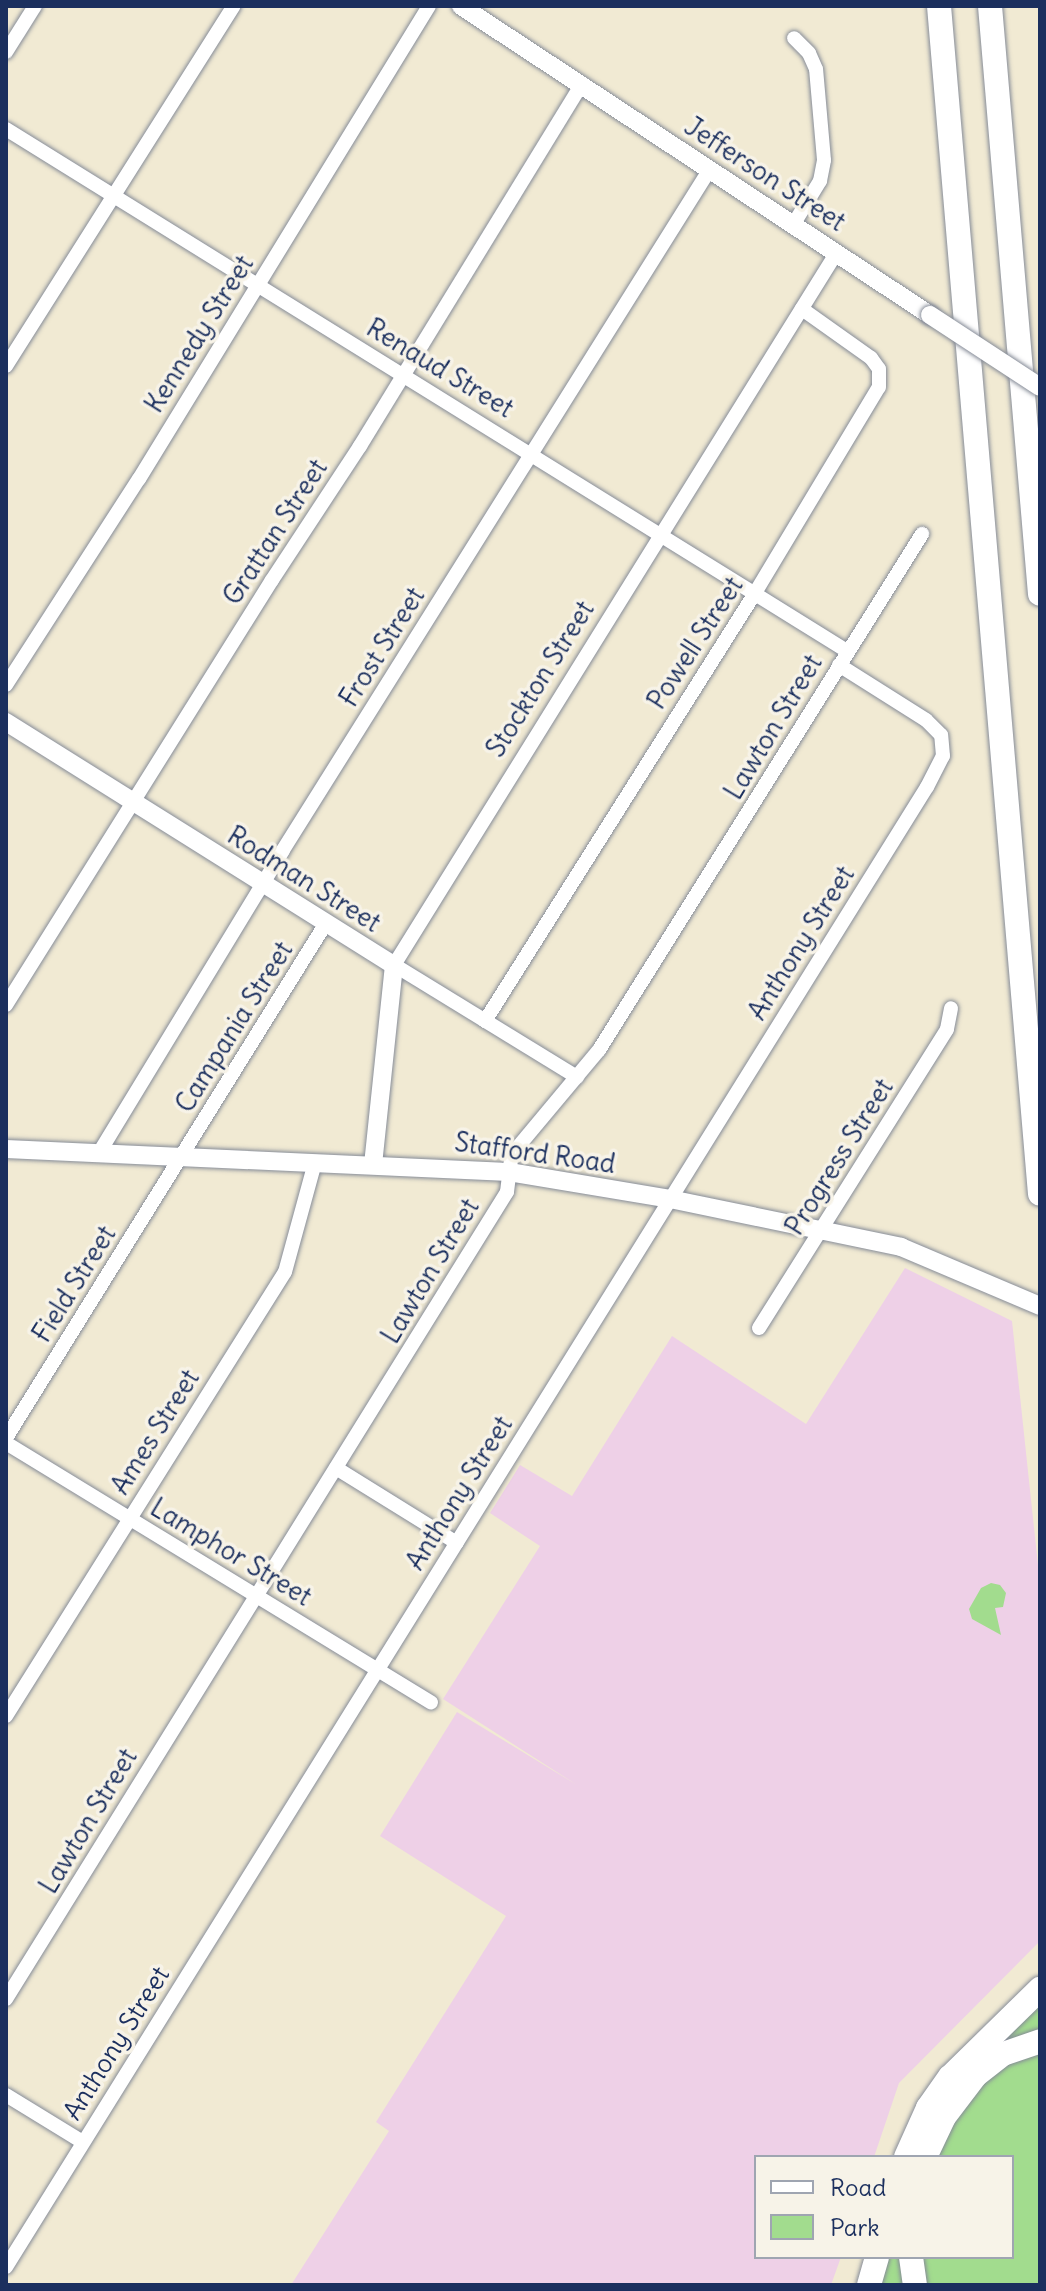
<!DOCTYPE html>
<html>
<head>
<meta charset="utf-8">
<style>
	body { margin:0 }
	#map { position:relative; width:1046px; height:2291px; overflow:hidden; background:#f1ead3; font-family:Delius,sans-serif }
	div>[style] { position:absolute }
	.built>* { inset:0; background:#eed0e7 }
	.green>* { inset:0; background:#a2dc8e }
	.roads { filter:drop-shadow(0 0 2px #868c98) drop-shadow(0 0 2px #868c98) }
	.street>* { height:14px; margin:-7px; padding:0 7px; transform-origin:7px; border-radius:7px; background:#fff }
	.secondary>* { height:18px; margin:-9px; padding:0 9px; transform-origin:9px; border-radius:9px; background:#fff }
	.highway>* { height:24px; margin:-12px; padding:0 12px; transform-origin:12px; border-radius:12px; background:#fff }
	.bridges { filter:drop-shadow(0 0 2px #868c98) drop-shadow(0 0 2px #868c98) }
	.secondary-bridge>* { height:18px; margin:-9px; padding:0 9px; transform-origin:9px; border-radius:9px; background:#fff }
	span { translate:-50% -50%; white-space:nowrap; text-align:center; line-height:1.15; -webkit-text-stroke:7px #f7f3e8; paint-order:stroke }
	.street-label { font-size:26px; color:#1b2f5e }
	.frame { position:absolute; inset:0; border:8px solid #1b2f5e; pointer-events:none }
	.legend { position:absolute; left:754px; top:2155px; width:260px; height:104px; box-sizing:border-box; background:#f7f3e8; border:2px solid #9fa5b1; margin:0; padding:10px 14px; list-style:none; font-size:24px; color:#1b2f5e }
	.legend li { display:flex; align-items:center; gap:16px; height:40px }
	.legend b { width:40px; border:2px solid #9fa5b1 }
</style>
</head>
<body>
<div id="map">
	<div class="built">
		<div style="clip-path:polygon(905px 1268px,1012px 1321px,1040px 1584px,1040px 1941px,899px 2083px,874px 2157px,756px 2157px,756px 2257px,841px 2257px,831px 2285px,291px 2285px,389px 2131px,376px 2122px,506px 1916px,380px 1836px,457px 1712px,577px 1785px,443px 1699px,540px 1546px,490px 1513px,520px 1465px,572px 1496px,672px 1336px,806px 1424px)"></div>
	</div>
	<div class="green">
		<div style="clip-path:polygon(991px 1583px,1000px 1585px,1006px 1593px,1003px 1607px,995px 1608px,1001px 1635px,972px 1619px,969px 1609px,981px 1588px)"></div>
		<div style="clip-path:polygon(1040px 1998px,1040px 2034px,983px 2059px)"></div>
		<div style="clip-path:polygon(1040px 2047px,1040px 2285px,923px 2285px,919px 2257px,1012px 2257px,1012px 2157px,932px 2157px,985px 2074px)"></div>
		<div style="clip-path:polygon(884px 2257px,905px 2257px,909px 2285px,876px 2285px)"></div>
	</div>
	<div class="roads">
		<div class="street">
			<div style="left:6px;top:52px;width:54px;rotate:-57.8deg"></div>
			<div style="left:6px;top:129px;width:990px;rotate:31.83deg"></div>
			<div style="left:793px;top:225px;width:52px;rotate:-58.5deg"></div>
			<div style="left:820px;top:181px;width:21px;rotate:-79deg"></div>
			<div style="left:824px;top:160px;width:91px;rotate:-95deg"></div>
			<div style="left:816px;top:69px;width:17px;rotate:-114deg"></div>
			<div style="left:809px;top:53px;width:21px;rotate:-135deg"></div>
			<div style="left:6px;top:366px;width:426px;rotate:-57.7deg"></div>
			<div style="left:6px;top:685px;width:245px;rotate:-57.2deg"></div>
			<div style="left:139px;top:479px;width:555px;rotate:-58.49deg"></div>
			<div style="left:6px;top:1005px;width:501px;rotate:-57.96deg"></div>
			<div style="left:272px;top:580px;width:160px;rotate:-56.7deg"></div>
			<div style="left:360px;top:446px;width:425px;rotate:-58.5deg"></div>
			<div style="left:485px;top:1021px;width:506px;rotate:-57.75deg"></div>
			<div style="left:755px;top:593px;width:240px;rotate:-59deg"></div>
			<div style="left:879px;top:387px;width:18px;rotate:-90deg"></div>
			<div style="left:879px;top:369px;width:14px;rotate:-126deg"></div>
			<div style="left:871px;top:358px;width:85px;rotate:-144.6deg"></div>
			<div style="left:577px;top:1077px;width:215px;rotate:-148.5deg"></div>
			<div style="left:394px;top:965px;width:839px;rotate:-58.15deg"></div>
			<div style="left:99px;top:1153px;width:354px;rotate:-58.7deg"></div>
			<div style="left:283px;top:850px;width:804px;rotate:-57.91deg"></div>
			<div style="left:759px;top:1328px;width:353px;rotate:-57.8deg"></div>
			<div style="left:947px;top:1029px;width:21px;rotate:-79deg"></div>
			<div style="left:6px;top:1438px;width:606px;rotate:-58.14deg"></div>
			<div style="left:6px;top:1443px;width:498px;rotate:31.4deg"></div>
			<div style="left:336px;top:1468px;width:142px;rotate:31.8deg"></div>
			<div style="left:6px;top:1716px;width:524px;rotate:-57.86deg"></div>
			<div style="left:285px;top:1272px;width:114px;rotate:-74.7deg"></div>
			<div style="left:6px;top:1999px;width:950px;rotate:-58.17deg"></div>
			<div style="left:507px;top:1192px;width:38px;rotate:-83deg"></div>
			<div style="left:512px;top:1154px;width:136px;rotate:-50.1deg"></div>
			<div style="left:599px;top:1050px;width:609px;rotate:-57.95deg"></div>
			<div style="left:6px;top:2095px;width:88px;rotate:31.5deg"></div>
			<div style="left:6px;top:2267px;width:1743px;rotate:-58.11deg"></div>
			<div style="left:927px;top:787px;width:35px;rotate:-63deg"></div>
			<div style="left:943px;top:756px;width:21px;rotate:-95deg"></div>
			<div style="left:941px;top:735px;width:21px;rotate:-135deg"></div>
			<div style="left:926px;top:720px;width:103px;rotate:-147.7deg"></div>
		</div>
		<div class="secondary">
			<div style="left:461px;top:6px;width:562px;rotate:33.38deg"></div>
			<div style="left:6px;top:722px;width:458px;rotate:32.1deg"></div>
			<div style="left:394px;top:965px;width:200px;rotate:96deg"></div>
			<div style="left:6px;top:1149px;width:504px;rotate:2.62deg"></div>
			<div style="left:509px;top:1172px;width:163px;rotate:9.5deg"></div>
			<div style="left:670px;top:1199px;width:236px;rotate:11.7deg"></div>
			<div style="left:901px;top:1247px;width:151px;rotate:23deg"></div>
		</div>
		<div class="highway">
			<div style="left:939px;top:6px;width:1192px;rotate:85.14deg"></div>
			<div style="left:990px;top:6px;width:590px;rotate:85.14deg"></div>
			<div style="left:906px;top:2157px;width:54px;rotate:-65.8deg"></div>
			<div style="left:928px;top:2108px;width:38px;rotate:-55deg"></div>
			<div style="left:950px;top:2077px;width:126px;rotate:-44.4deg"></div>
			<div style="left:925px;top:2157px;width:44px;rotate:-64.6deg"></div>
			<div style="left:944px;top:2117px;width:53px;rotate:-52.7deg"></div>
			<div style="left:976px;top:2075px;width:34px;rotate:-38deg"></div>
			<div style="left:1003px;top:2054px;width:39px;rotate:-19deg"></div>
			<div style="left:911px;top:2257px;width:28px;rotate:82deg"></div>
			<div style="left:869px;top:2285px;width:29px;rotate:-74deg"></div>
		</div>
	</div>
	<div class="bridges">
		<div class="secondary-bridge">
			<div style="left:930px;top:315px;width:131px;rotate:33.2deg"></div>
		</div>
	</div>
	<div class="street-label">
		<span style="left:765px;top:174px;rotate:33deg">Jefferson Street</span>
		<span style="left:199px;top:334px;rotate:-58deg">Kennedy Street</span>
		<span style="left:440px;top:368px;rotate:31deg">Renaud Street</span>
		<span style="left:275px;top:532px;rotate:-57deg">Grattan Street</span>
		<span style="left:695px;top:643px;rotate:-57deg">Powell Street</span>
		<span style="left:382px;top:647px;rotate:-58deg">Frost Street</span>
		<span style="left:540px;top:679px;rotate:-58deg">Stockton Street</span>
		<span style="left:773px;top:727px;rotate:-59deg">Lawton Street</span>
		<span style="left:304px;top:879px;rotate:32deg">Rodman Street</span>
		<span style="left:801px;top:943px;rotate:-58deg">Anthony Street</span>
		<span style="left:234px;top:1027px;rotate:-58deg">Campania Street</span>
		<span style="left:535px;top:1153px;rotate:8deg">Stafford Road</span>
		<span style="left:839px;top:1157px;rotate:-58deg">Progress Street</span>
		<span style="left:430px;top:1271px;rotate:-59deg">Lawton Street</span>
		<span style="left:74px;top:1284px;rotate:-58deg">Field Street</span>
		<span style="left:155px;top:1432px;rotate:-58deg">Ames Street</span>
		<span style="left:459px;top:1493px;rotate:-58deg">Anthony Street</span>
		<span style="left:231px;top:1552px;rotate:31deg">Lamphor Street</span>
		<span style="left:88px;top:1821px;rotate:-59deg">Lawton Street</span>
		<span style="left:116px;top:2043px;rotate:-58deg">Anthony Street</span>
	</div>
	<div class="frame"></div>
	<ul class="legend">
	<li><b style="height:10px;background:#fff"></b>Road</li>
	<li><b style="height:22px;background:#a2dc8e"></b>Park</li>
	</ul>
</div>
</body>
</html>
